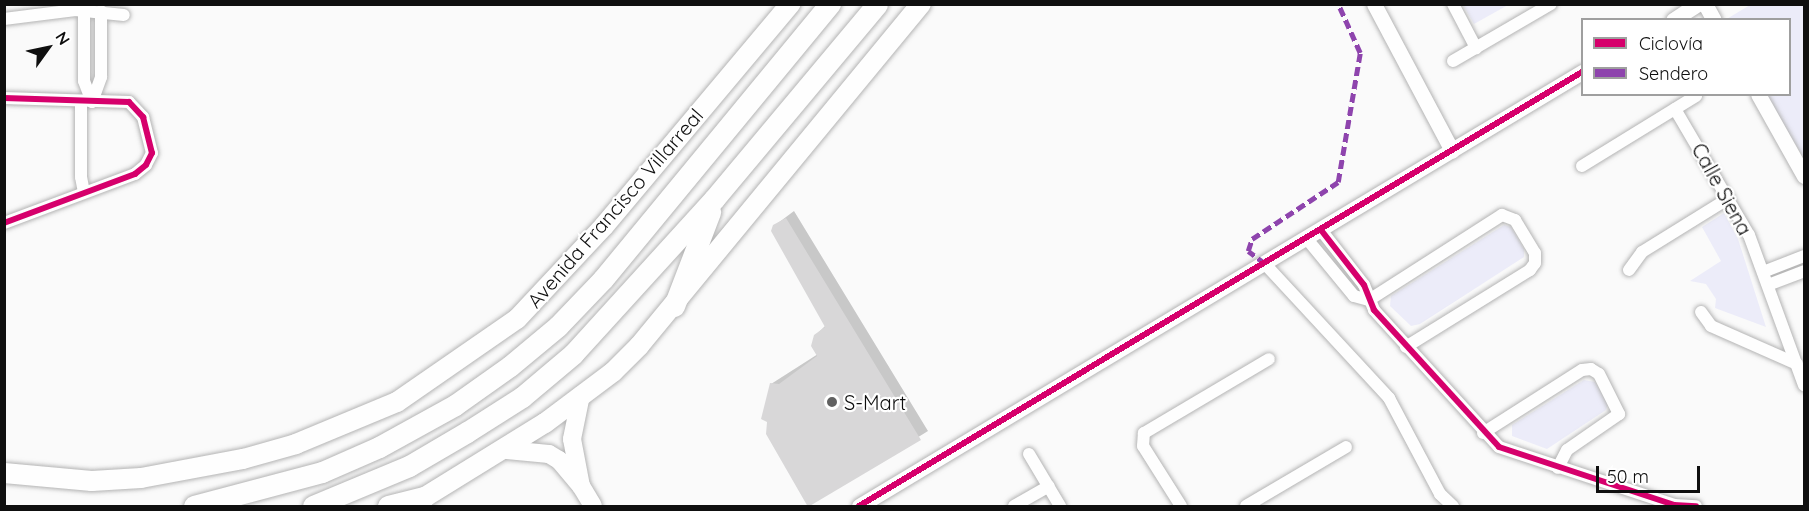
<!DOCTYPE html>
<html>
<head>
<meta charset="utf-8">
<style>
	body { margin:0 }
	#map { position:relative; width:1809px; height:511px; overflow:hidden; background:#fafafa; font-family:Quicksand,sans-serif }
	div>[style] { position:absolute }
	.green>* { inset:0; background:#ececf9 }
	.shadow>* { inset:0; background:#0003 }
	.building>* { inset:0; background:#d8d7d8 }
	.roads { filter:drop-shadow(0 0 2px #b4b4b4) drop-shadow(0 0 2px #b4b4b4) }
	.minor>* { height:12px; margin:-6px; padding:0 6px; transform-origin:6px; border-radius:6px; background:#fefefe }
	.tertiary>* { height:15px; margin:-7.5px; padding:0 7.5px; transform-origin:7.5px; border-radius:7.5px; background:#fefefe }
	.secondary>* { height:18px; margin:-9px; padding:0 9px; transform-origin:9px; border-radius:9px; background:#fefefe }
	.primary>* { height:20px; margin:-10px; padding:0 10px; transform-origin:10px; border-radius:10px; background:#fefefe }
	.trunk>* { height:21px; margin:-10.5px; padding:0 10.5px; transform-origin:10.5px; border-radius:10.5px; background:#fefefe }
	.quiet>* { height:4.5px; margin-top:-2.25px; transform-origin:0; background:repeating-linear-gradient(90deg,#8e44ad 0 9px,transparent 0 13.5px) }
	.cycleway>* { height:6px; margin:-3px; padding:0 3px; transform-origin:3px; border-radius:3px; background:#d6006c }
	.dots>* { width:16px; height:16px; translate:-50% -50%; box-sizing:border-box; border:3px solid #fff; border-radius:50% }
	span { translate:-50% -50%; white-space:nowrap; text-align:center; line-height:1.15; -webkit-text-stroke:4.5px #fff; paint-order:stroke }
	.street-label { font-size:20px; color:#0f0f0f }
	.poi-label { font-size:20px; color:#0f0f0f }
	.left { translate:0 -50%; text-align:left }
	.frame { position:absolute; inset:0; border:6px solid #0f0f0f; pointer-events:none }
	.legend { position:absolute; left:1581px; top:18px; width:210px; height:78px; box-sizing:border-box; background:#fff; border:2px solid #9f9f9f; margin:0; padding:8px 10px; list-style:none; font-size:18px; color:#0f0f0f }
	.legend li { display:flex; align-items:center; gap:12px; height:30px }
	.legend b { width:30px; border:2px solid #9f9f9f }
	.north { position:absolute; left:18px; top:18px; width:60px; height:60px; -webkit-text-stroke:4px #fff; paint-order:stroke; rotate:57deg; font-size:16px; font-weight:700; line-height:24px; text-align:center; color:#0f0f0f }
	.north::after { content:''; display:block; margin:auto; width:21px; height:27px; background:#0f0f0f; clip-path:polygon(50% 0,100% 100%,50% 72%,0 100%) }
	.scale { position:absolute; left:1596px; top:466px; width:104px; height:27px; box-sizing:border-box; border:3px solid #0f0f0f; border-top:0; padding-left:8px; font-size:18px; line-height:21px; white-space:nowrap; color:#0f0f0f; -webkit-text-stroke:4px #fff; paint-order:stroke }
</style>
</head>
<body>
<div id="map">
	<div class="green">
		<div style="clip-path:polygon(1463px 5px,1508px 5px,1474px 24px)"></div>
		<div style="clip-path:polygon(1750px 5px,1804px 5px,1804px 158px,1766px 95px,1790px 94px,1790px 20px,1725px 20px)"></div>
		<div style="clip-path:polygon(1724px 213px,1738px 239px,1766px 327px,1715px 308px,1716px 299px,1706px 284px,1690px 281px,1721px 261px,1702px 227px)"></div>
		<div style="clip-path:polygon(1504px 225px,1511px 227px,1524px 249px,1524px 257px,1420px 324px,1411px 326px,1390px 306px,1391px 296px)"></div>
		<div style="clip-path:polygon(1584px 380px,1595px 382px,1608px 404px,1606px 410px,1547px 449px,1512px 436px,1512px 425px)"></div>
	</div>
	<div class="shadow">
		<div style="clip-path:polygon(794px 211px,928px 431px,809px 505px,771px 384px,818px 354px,815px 336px,826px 325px,774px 226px)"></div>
	</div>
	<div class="building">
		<div style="clip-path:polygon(786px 218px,921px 440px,808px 507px,766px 434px,767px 422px,761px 419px,770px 383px,779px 384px,817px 356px,811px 346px,814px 335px,825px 327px,771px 231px,773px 225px)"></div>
	</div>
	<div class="roads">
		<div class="minor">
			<div style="left:1453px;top:4px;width:50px;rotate:62.4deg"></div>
			<div style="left:84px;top:10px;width:71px;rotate:90deg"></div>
			<div style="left:84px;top:81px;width:22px;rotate:69deg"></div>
			<div style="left:4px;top:19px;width:72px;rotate:-7.2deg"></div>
			<div style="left:75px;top:10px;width:49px;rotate:5.8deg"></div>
			<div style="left:1453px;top:61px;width:113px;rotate:-30.2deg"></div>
			<div style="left:4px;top:98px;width:125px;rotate:1.8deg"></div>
			<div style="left:129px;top:102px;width:21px;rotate:47deg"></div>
			<div style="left:143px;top:117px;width:37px;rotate:76deg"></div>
			<div style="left:152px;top:153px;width:13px;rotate:117deg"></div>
			<div style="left:146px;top:165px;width:14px;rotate:141deg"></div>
			<div style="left:135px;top:174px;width:140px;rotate:159.5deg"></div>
			<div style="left:81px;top:101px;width:76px;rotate:90deg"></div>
			<div style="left:81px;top:177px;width:16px;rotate:79deg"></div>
			<div style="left:92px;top:102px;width:27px;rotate:-70deg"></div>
			<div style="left:101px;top:77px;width:66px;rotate:-90deg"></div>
			<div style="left:1675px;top:109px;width:146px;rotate:59.6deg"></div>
			<div style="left:1749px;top:235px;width:160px;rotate:69.9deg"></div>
			<div style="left:1582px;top:166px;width:134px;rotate:-31.6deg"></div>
			<div style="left:1321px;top:230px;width:70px;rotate:52deg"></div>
			<div style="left:1364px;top:285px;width:27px;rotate:68deg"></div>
			<div style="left:1374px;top:310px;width:185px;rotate:47.6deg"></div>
			<div style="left:1499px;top:447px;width:184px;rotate:18.3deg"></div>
			<div style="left:1674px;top:505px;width:22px;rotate:3deg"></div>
			<div style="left:1307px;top:239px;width:74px;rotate:50.5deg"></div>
			<div style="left:1354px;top:296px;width:16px;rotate:15deg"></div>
			<div style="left:1265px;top:264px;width:183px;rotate:47.2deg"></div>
			<div style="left:1389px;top:398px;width:109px;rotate:62deg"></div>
			<div style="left:1440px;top:494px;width:18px;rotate:43deg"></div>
			<div style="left:1629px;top:270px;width:22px;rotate:-54deg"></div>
			<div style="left:1642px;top:252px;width:102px;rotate:-31.8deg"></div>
			<div style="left:1763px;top:272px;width:44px;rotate:-21.3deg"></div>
			<div style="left:1768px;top:285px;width:39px;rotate:-21deg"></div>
			<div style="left:1369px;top:300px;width:158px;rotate:-32.6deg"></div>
			<div style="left:1502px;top:215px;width:14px;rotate:21deg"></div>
			<div style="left:1515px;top:220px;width:39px;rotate:59deg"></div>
			<div style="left:1535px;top:253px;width:10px;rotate:90deg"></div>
			<div style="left:1535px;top:263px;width:9px;rotate:126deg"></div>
			<div style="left:1530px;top:270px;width:146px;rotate:148.2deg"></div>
			<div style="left:1701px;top:312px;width:17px;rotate:54deg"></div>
			<div style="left:1711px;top:326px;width:94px;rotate:23.8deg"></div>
			<div style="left:1483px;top:433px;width:117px;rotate:-32.5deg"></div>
			<div style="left:1582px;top:370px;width:9px;rotate:-6deg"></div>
			<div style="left:1591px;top:369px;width:9px;rotate:32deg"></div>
			<div style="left:1599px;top:374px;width:45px;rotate:63.4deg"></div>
			<div style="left:1619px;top:414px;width:63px;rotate:145.3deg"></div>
			<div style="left:1567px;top:450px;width:20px;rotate:117deg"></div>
			<div style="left:1029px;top:454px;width:61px;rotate:59.2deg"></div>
			<div style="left:1014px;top:506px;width:40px;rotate:-29.7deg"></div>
			<div style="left:1181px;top:506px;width:71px;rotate:-122.3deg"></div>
			<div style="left:1143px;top:446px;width:13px;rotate:-86deg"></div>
			<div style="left:1144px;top:433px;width:145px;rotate:-30.6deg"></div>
			<div style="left:1246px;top:506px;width:116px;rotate:-30.5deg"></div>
		</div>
		<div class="tertiary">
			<div style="left:1374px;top:4px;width:166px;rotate:62deg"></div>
			<div style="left:1705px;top:4px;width:18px;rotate:61deg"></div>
			<div style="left:1673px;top:20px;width:30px;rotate:-33deg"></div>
			<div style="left:1758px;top:94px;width:94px;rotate:60.7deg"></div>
			<div style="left:859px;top:506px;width:843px;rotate:-30.98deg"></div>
		</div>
		<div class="secondary">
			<div style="left:581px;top:395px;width:45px;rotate:101.6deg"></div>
			<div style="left:572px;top:439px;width:48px;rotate:79.2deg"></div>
			<div style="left:507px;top:450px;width:42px;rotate:5.4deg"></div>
			<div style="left:549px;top:454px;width:12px;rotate:31deg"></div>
			<div style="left:559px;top:460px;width:34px;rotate:50deg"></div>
			<div style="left:581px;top:486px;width:23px;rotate:59deg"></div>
		</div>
		<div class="primary">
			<div style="left:4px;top:473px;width:88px;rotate:5.2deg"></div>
			<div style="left:92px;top:481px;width:49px;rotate:-3.5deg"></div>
			<div style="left:141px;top:478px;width:104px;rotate:-10.6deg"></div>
			<div style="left:243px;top:459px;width:55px;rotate:-15.8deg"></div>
			<div style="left:296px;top:444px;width:109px;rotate:-22.6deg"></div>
			<div style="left:397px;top:402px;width:146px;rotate:-34.7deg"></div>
			<div style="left:517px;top:319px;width:127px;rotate:-46.9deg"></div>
			<div style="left:604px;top:226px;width:290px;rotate:-50deg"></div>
			<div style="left:412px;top:505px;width:156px;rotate:-31.7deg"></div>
			<div style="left:545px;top:423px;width:85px;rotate:-36.9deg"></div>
			<div style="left:613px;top:372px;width:37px;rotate:-45deg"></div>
			<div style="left:639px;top:346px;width:443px;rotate:-50.5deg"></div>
		</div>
		<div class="trunk">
			<div style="left:674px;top:306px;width:101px;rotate:-69deg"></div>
			<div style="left:194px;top:506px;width:132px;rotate:-14.9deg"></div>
			<div style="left:322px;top:472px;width:62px;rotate:-23.7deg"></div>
			<div style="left:379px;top:447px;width:87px;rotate:-28.9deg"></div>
			<div style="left:455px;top:405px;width:67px;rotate:-35.3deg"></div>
			<div style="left:510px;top:366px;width:62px;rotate:-39.8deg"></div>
			<div style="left:558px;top:326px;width:65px;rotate:-46.2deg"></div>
			<div style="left:603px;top:279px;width:357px;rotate:-50.5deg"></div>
			<div style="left:313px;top:506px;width:104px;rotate:-22.6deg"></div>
			<div style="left:409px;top:466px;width:67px;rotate:-30.4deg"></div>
			<div style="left:467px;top:432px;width:65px;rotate:-32.5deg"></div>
			<div style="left:522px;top:397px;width:67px;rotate:-40.1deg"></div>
			<div style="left:573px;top:354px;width:210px;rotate:-47.7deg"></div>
			<div style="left:714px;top:199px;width:254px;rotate:-50.1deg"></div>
			<div style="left:388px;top:506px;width:37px;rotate:-14deg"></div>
		</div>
	</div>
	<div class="quiet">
		<div style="left:1265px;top:264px;width:21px;rotate:-143deg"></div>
		<div style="left:1248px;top:251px;width:13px;rotate:-72deg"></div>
		<div style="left:1252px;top:239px;width:103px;rotate:-33.5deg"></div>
		<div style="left:1338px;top:182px;width:131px;rotate:-80.3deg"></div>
		<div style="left:1360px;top:53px;width:54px;rotate:-114.2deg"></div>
	</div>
	<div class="cycleway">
		<div style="left:4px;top:98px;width:125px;rotate:1.8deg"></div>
		<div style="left:129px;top:102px;width:21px;rotate:47deg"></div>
		<div style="left:143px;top:117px;width:37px;rotate:76deg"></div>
		<div style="left:152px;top:153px;width:13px;rotate:117deg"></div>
		<div style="left:146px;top:165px;width:14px;rotate:141deg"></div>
		<div style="left:135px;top:174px;width:140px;rotate:159.5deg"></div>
		<div style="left:1321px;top:230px;width:70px;rotate:52deg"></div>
		<div style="left:1364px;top:285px;width:27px;rotate:68deg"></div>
		<div style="left:1374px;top:310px;width:185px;rotate:47.6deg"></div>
		<div style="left:1499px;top:447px;width:184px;rotate:18.3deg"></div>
		<div style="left:1674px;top:505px;width:22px;rotate:3deg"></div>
		<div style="left:859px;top:506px;width:843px;rotate:-30.98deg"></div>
	</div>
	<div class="dots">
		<div style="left:832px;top:402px;background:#616161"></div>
	</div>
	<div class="street-label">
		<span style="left:1722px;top:189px;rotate:61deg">Calle Siena</span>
		<span style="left:615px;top:208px;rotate:-49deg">Avenida Francisco Villarreal</span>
	</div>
	<div class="poi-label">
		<span class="left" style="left:844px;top:402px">S-Mart</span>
	</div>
	<div class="frame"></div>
	<ul class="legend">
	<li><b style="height:8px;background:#d6006c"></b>Ciclovía</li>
	<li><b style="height:8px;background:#8e44ad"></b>Sendero</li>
	</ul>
	<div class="north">N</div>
	<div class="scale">50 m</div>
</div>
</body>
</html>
